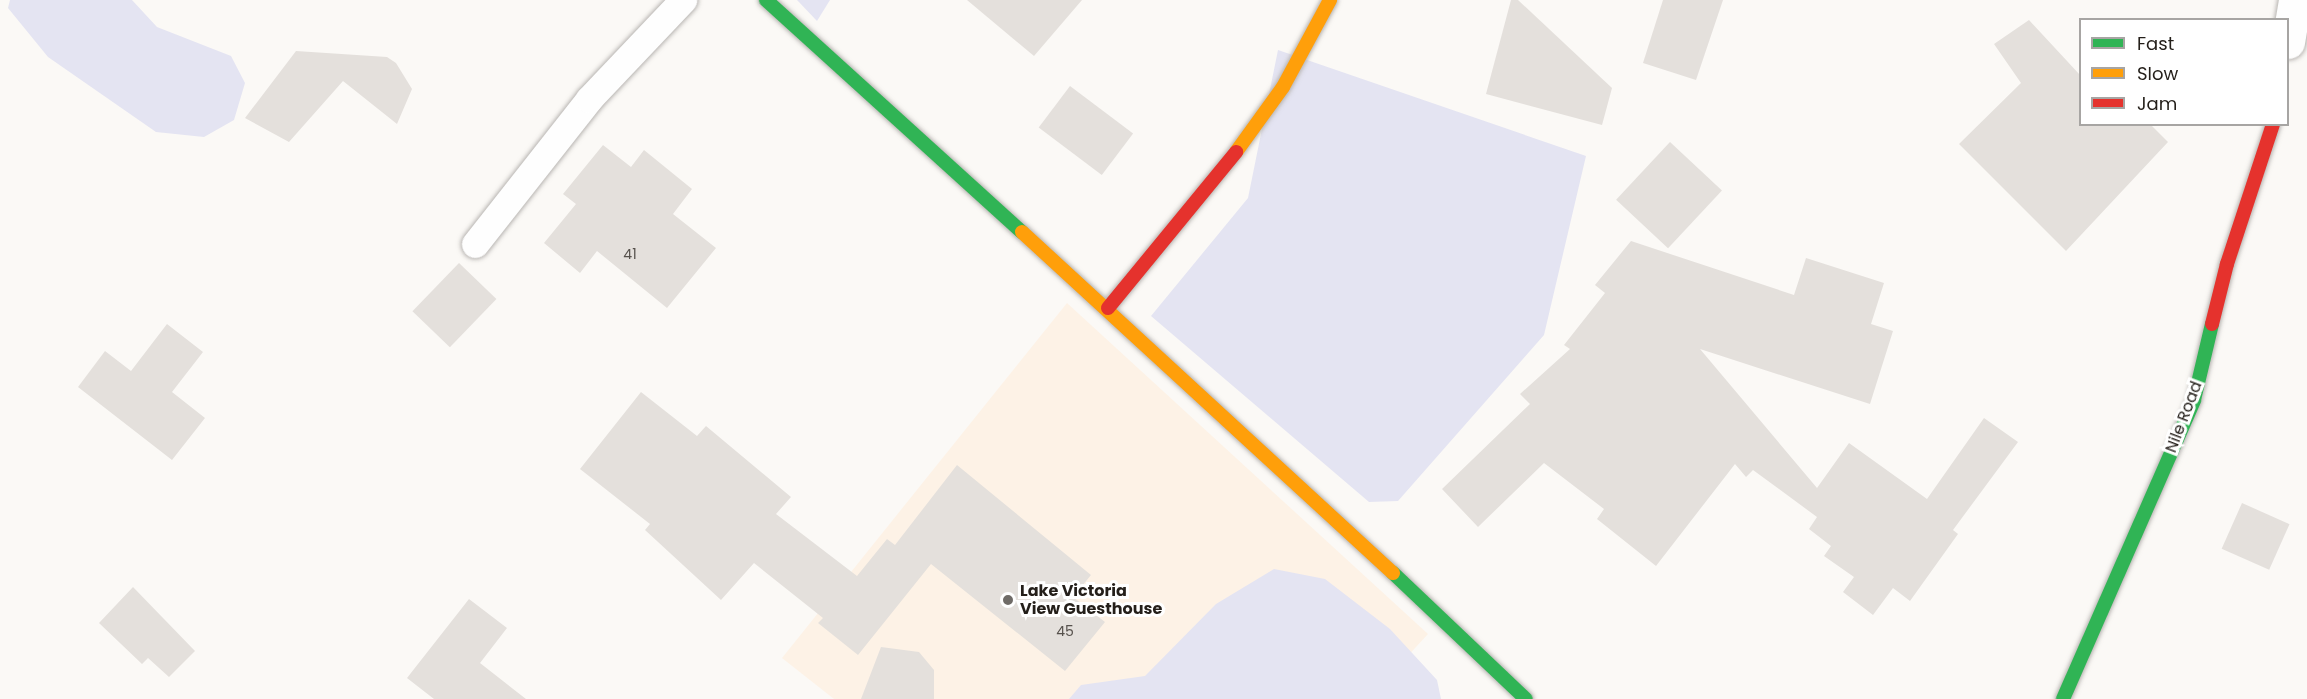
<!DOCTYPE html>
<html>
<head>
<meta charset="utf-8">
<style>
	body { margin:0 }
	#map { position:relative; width:2307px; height:699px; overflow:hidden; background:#fbf9f6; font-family:Poppins,sans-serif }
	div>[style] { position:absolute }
	.built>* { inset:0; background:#fdf2e6 }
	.green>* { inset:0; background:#e4e4f2 }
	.building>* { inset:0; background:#e4e0dc; transform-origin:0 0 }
	.roads { filter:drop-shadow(0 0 2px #b8b5b2) drop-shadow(0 0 2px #b8b5b2) }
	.lane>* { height:27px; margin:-13.5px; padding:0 13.5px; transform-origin:13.5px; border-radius:13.5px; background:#fefefe }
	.street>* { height:33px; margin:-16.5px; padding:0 16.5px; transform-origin:16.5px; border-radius:16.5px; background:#fefefe }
	.fast>* { height:14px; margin:-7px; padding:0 7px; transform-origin:7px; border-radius:7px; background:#30b455 }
	.slow>* { height:14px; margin:-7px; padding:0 7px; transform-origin:7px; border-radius:7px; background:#ff9f0a }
	.jam>* { height:14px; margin:-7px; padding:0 7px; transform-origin:7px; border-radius:7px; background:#e5322d }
	.dots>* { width:16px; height:16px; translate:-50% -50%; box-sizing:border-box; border:3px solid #fff; border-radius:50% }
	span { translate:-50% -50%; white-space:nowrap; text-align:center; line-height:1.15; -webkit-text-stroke:6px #fff; paint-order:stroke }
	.number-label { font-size:14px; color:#56514c }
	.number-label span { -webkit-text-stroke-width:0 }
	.street-label { font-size:16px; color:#241f1a }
	.poi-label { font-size:16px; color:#241f1a; font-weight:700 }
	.left { translate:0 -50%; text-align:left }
	.legend { position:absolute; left:2079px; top:18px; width:210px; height:108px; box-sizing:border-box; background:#fff; border:2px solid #a7a5a3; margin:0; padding:8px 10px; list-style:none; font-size:18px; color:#241f1a }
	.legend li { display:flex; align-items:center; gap:12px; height:30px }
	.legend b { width:30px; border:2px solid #a7a5a3 }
</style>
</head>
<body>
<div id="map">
	<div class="built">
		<div style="clip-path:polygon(1067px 303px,1428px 634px,1368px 699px,834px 699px,782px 658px)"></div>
	</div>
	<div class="green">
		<div style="clip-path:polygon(10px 0,132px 0,157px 27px,231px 56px,245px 83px,234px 120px,204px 137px,156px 132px,48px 57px,8px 8px)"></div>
		<div style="clip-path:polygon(797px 0,830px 0,817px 21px)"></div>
		<div style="clip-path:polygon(1278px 50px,1586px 156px,1544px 335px,1398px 501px,1369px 502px,1151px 316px,1248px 198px)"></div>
		<div style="clip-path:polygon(1274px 569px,1325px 579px,1390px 629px,1437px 680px,1441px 699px,1069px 699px,1081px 685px,1145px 676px,1216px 604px)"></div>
	</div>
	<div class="building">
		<div style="clip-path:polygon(967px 0,1082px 0,1034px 56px)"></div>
		<div style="clip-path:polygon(1511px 0,1518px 0,1612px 88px,1602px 125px,1486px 94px)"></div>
		<div style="clip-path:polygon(1663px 0,1723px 0,1696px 80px,1643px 63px)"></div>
		<div style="clip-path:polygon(2029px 20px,2080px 75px,2080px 124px,2150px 124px,2168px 142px,2066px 251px,1959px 144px,2021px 83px,1994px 44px)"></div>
		<div style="clip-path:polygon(296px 51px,387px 57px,396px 63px,412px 89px,397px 124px,343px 81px,289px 142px,245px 118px)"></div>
		<div style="left:1070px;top:86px;width:79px;height:52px;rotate:37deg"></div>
		<div style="left:1670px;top:142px;width:71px;height:79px;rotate:43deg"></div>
		<div style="clip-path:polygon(603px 145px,631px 167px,644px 150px,692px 189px,673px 214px,716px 248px,667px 308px,597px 251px,580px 273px,544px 243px,576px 204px,563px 194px)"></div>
		<div style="clip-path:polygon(1631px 241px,1794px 295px,1806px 258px,1884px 283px,1871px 324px,1893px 331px,1870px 404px,1700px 349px,1817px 488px,1849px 443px,1927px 499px,1984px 418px,2018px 442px,1953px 530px,1958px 534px,1910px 601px,1893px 588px,1873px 615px,1843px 592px,1854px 577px,1824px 556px,1831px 546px,1809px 529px,1817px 517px,1753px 470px,1746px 477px,1735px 464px,1656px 566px,1597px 519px,1604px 509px,1544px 463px,1478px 527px,1442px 489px,1530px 404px,1520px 394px,1570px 349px,1564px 345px,1605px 293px,1595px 285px)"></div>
		<div style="left:459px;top:263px;width:52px;height:67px;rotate:44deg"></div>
		<div style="clip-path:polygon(167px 324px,203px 352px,172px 392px,205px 418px,172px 460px,78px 387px,105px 351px,131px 371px)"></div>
		<div style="clip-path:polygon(641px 392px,697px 436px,706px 426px,791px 497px,776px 514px,857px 576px,887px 539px,895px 545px,957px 465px,1091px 575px,1073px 597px,1105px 622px,1065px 671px,931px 564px,858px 655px,818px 623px,823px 618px,754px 563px,721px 600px,645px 530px,650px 524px,580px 469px)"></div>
		<div style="left:2242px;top:503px;width:52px;height:50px;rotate:24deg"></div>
		<div style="clip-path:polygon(133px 587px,195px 651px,169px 677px,148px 658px,142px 664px,99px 623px)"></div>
		<div style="clip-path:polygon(469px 599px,507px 628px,480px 663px,526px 699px,434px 699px,407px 678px)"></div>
		<div style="clip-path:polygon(881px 647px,919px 652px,934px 670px,934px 699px,861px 699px)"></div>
	</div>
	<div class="roads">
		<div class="lane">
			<div style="left:475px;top:244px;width:184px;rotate:-51.8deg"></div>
			<div style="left:589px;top:99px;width:137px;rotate:-46.5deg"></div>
		</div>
		<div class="street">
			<div style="left:2288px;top:42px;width:43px;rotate:-80.5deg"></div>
		</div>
		<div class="fast">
			<div style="left:766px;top:0;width:345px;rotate:42.2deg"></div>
			<div style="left:1393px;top:573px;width:183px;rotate:43.5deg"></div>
			<div style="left:2063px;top:699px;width:326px;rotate:-66.3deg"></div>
			<div style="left:2194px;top:400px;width:78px;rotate:-76.7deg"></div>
		</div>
		<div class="slow">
			<div style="left:1236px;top:152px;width:80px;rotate:-54.1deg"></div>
			<div style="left:1283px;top:87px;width:99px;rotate:-61.6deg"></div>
			<div style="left:1022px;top:232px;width:504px;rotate:42.59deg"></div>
		</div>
		<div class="jam">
			<div style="left:1108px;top:308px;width:202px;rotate:-50.6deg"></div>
			<div style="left:2212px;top:324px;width:62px;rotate:-76deg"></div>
			<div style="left:2227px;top:264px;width:147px;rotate:-71.8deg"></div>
		</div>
	</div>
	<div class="dots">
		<div style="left:1008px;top:600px;background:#6f6b67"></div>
	</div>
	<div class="number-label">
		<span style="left:630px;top:254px">41</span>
		<span style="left:1065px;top:631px">45</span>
	</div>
	<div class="street-label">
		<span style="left:2184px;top:417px;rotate:-69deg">Nile Road</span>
	</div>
	<div class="poi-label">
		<span class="left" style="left:1020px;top:600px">Lake Victoria<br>View Guesthouse</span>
	</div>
	<ul class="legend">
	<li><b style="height:8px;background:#30b455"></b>Fast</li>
	<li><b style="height:8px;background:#ff9f0a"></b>Slow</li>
	<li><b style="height:8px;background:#e5322d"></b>Jam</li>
	</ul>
</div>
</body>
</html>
